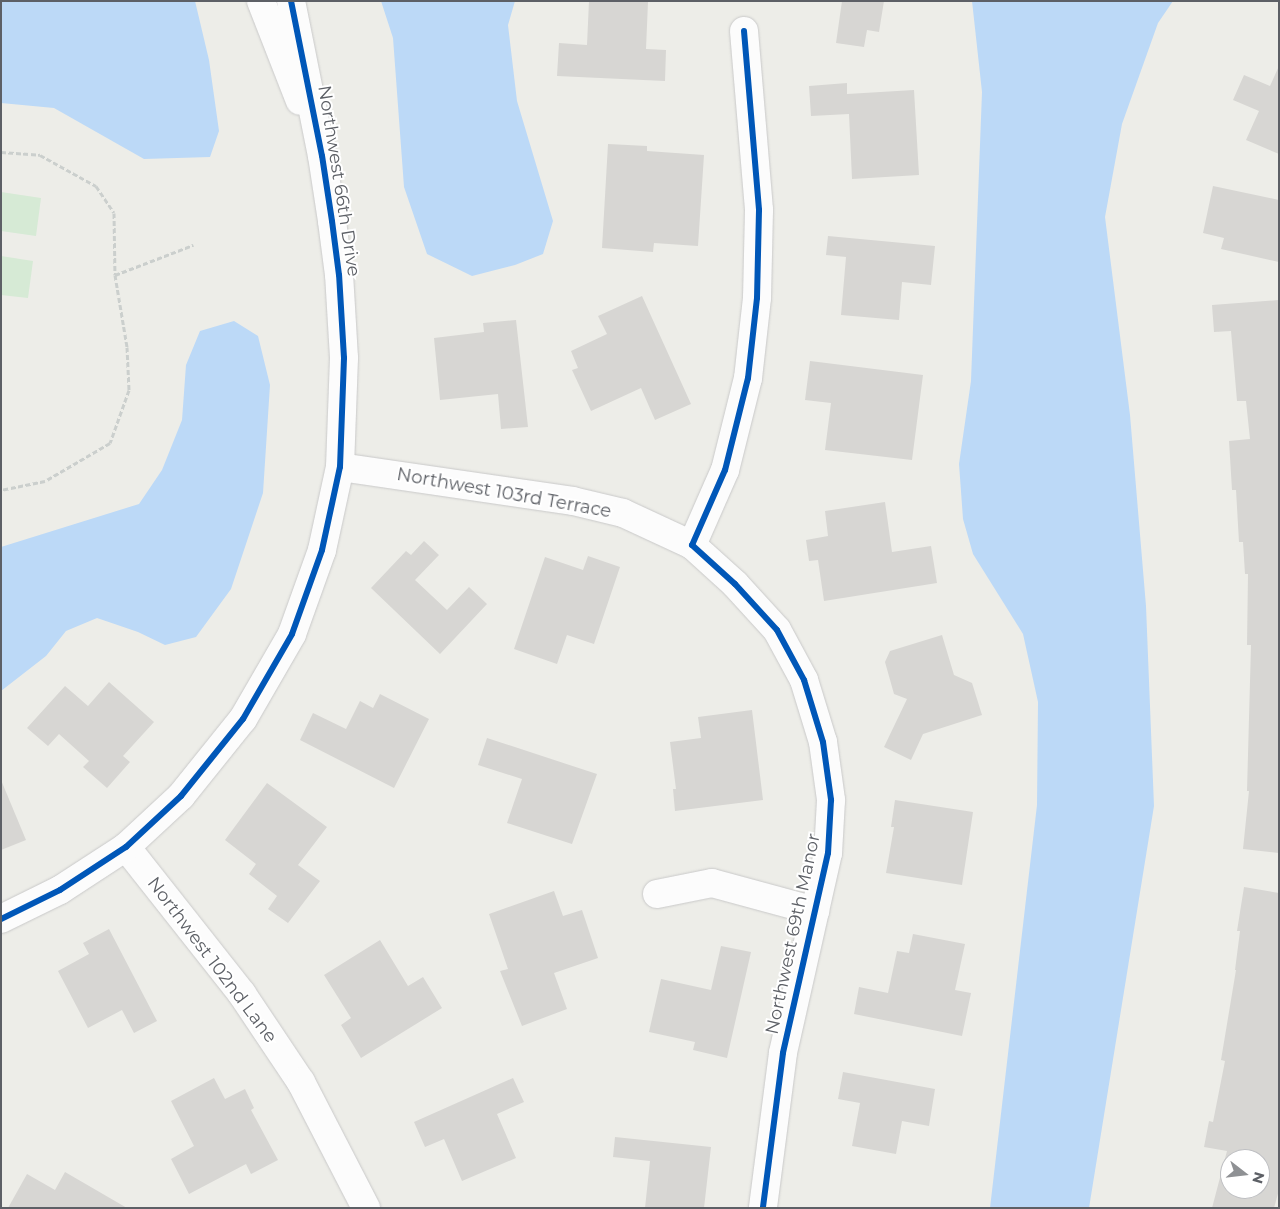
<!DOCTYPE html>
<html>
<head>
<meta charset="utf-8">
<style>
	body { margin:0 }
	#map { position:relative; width:1280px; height:1209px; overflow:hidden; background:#edede8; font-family:Montserrat,sans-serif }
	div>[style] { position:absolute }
	.green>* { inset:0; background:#d6ead5 }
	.water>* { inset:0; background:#bcd9f7 }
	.building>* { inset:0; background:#d7d6d3 }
	.path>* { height:3px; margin-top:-1.5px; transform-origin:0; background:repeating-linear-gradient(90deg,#cbcfcd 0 5px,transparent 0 7.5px) }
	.roads { filter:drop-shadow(0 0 1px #c9c9c9) drop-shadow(0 0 1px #c9c9c9) }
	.minor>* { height:28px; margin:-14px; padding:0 14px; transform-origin:14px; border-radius:14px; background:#fcfcfc }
	.cycleway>* { height:6px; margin:-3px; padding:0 3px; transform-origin:3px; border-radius:3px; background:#0057b8 }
	span { translate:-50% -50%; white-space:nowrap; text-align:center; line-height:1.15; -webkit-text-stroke:4px #fff; paint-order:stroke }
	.street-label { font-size:18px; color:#5d6066 }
	.frame { position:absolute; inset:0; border:2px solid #5d6066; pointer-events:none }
	.north { position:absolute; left:1220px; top:1149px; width:50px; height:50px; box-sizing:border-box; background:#fff; border:1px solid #bebfc2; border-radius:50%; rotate:106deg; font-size:14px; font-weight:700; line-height:20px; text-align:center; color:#5d6066 }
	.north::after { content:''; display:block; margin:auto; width:18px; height:22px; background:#8f9194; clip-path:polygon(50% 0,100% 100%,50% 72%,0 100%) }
</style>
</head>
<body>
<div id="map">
	<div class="green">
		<div style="clip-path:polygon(1px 192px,41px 198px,36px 236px,1px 231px)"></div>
		<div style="clip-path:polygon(1px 256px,33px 261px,28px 298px,1px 295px)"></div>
	</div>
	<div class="water">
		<div style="clip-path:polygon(1px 1px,195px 1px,209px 60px,219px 131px,210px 157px,144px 159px,54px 108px,1px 103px)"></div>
		<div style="clip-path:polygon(381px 1px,515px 1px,508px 25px,517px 101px,553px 221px,543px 254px,515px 265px,472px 276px,427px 254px,404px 187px,393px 38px)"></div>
		<div style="clip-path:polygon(972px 1px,1173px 1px,1158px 23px,1122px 124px,1105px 217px,1130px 415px,1146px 606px,1154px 806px,1089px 1208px,990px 1208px,1037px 805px,1038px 702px,1023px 634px,973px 554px,963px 519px,959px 464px,971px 381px,982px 92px)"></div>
		<div style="clip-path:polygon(234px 321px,258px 336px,270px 385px,263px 493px,231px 589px,196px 637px,165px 645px,138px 632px,97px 618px,66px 631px,46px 656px,1px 691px,1px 547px,139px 504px,162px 470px,182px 420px,186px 365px,200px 331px)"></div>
	</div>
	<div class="building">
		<div style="clip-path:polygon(589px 1px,648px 2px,646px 49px,666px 50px,665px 81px,557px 76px,559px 43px,587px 45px)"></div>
		<div style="clip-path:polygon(842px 1px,884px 1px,879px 32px,867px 30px,864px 47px,836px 43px)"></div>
		<div style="clip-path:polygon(1279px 66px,1279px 154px,1246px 140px,1259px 111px,1233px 100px,1244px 75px,1270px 86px)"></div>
		<div style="clip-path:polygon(847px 83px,847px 94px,914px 90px,919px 175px,852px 179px,849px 114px,811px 116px,809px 86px)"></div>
		<div style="clip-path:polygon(608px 144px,647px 146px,647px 151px,704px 155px,698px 246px,654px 243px,653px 252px,602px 248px)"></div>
		<div style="clip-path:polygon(1213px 186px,1279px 200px,1279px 262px,1221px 249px,1224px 238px,1203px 233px)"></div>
		<div style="clip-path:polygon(828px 236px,935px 246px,931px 285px,902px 282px,899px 320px,841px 315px,846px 257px,826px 255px)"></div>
		<div style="clip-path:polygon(642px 296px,691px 404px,655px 420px,641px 388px,591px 411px,572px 370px,578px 368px,571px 351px,607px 334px,598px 316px)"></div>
		<div style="clip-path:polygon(1279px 300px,1279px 853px,1243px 849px,1249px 791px,1247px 791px,1251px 645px,1247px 645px,1248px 574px,1245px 574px,1243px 542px,1239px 542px,1236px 490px,1232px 490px,1229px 441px,1250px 439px,1246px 401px,1237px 401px,1231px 331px,1214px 332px,1212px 305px)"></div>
		<div style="clip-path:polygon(516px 320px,528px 427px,501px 429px,498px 394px,440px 400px,434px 338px,484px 332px,483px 323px)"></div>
		<div style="clip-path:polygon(810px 361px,923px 375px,912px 460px,825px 450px,831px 403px,805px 400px)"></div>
		<div style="clip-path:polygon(885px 502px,892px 552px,931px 546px,937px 583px,824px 601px,818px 560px,809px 561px,806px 540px,828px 536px,825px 511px)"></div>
		<div style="clip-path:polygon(424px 541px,439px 555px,415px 580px,447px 610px,469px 587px,487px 604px,440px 654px,371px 588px,406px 551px,411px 555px)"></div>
		<div style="clip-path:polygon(588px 556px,620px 567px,594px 644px,567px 635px,557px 664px,514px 649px,545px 557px,583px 570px)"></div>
		<div style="clip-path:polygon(942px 635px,954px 675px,972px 683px,982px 715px,923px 734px,911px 760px,884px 747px,907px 699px,894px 694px,885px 662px,890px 651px)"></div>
		<div style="clip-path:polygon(109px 682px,154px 722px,123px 756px,130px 762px,107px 788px,83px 767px,89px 761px,59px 734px,48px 746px,27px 728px,65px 686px,88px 706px)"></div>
		<div style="clip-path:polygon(380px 694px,429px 719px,394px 788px,300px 740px,313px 713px,346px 729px,360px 701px,373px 708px)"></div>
		<div style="clip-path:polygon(752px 710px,763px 800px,675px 811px,673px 789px,676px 789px,670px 742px,701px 738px,698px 717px)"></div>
		<div style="clip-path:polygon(487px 738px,597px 774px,572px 844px,507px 823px,522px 779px,478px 765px)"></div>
		<div style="clip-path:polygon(1px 780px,26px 840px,1px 850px)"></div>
		<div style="clip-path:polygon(267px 783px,327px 827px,298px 865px,320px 881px,288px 923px,268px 909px,277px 896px,249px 874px,256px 864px,225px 840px)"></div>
		<div style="clip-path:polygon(895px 800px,973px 812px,962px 885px,886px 873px,894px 827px,891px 827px)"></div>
		<div style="clip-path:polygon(evenodd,1244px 887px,1279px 893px,1279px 1190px,1274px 1208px,1212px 1208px,1227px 1151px,1204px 1147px,1209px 1121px,1213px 1122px,1225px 1061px,1221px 1060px,1236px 970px,1235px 970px,1240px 931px,1237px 931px,1244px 887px,1230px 1159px,1260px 1159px,1260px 1189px,1230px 1189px,1230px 1159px)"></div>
		<div style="clip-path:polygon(554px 891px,563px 916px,582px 910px,598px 958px,554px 973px,567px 1009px,522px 1026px,500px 971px,508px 969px,489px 914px)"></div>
		<div style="clip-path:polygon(109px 929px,157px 1021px,134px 1033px,122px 1010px,88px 1028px,58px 971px,89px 954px,83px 943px)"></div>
		<div style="clip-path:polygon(913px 934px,965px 944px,955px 990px,971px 993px,962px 1036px,854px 1014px,859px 987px,888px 993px,897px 951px,909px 953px)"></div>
		<div style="clip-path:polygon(380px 940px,408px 986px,423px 977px,442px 1008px,361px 1058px,341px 1025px,351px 1018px,324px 975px)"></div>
		<div style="clip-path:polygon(721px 946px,751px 952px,727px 1058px,693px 1050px,695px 1042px,649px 1032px,661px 979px,711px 990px)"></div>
		<div style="clip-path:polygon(843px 1072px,935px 1089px,929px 1126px,902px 1121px,896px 1154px,852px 1146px,860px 1103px,838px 1099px)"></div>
		<div style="clip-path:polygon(214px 1078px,225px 1099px,245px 1089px,254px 1108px,251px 1110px,278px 1160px,251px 1174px,246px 1164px,189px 1194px,171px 1159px,194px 1146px,171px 1101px)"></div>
		<div style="clip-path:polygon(513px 1078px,524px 1102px,497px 1114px,516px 1158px,462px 1181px,444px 1139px,425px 1147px,414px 1122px)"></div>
		<div style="clip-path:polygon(615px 1137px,711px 1147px,704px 1208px,645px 1208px,650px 1161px,613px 1157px)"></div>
		<div style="clip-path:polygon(65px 1172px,127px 1208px,8px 1208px,27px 1174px,55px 1190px)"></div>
	</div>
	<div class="path">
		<div style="left:1px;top:152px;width:39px;rotate:4deg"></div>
		<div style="left:40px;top:155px;width:64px;rotate:29deg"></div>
		<div style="left:96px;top:186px;width:32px;rotate:56deg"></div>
		<div style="left:114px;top:213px;width:62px;rotate:89.1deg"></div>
		<div style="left:115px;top:275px;width:73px;rotate:80.5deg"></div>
		<div style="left:127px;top:347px;width:43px;rotate:87.3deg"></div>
		<div style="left:129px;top:390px;width:56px;rotate:109.7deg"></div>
		<div style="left:110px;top:443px;width:75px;rotate:149.7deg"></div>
		<div style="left:45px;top:481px;width:45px;rotate:168.4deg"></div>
		<div style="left:115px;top:275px;width:84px;rotate:-21deg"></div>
	</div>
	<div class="roads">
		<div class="minor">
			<div style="left:261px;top:1px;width:107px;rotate:68.7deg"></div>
			<div style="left:744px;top:31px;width:180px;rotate:85.2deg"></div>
			<div style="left:759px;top:210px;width:88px;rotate:91.3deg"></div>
			<div style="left:757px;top:298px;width:81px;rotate:96.4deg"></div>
			<div style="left:748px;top:378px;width:95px;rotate:104deg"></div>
			<div style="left:725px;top:470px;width:82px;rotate:113.7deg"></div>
			<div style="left:692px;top:545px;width:58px;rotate:42.2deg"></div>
			<div style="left:735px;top:584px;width:62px;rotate:47.6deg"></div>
			<div style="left:777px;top:630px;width:57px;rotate:61.6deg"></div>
			<div style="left:804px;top:680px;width:65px;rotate:73deg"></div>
			<div style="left:823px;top:742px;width:59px;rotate:82.1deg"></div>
			<div style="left:831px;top:800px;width:53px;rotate:93.2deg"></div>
			<div style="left:828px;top:853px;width:205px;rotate:102.7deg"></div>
			<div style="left:783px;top:1053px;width:156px;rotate:97.4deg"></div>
			<div style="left:340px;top:467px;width:235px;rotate:8.3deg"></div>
			<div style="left:573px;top:501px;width:51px;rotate:13.5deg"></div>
			<div style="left:623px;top:513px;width:76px;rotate:24.9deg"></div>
			<div style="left:126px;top:847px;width:187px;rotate:51.7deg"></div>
			<div style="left:242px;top:994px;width:106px;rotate:56.2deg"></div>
			<div style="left:301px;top:1082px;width:142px;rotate:62.7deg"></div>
			<div style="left:657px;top:894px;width:56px;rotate:-11.3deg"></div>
			<div style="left:712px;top:883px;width:107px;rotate:15.2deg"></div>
			<div style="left:1px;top:919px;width:66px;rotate:-26.2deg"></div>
			<div style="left:60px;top:890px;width:79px;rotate:-33.1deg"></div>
			<div style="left:126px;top:847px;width:75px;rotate:-42.8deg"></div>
			<div style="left:181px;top:796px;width:99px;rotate:-51.2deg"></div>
			<div style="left:243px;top:719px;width:98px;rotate:-60deg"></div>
			<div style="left:292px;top:634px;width:89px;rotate:-70.3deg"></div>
			<div style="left:322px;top:550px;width:85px;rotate:-77.8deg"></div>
			<div style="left:340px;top:467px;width:109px;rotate:-87.9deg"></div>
			<div style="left:344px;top:358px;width:83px;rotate:-93.4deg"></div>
			<div style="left:339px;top:275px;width:54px;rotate:-97.4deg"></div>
			<div style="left:332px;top:221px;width:66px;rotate:-98.7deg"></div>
			<div style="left:322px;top:156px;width:158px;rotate:-101.3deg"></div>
		</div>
	</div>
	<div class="cycleway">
		<div style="left:744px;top:31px;width:180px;rotate:85.2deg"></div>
		<div style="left:759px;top:210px;width:88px;rotate:91.3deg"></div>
		<div style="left:757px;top:298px;width:81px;rotate:96.4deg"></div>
		<div style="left:748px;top:378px;width:95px;rotate:104deg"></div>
		<div style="left:725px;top:470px;width:82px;rotate:113.7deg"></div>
		<div style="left:692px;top:545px;width:58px;rotate:42.2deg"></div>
		<div style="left:735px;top:584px;width:62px;rotate:47.6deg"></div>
		<div style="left:777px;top:630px;width:57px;rotate:61.6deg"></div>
		<div style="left:804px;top:680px;width:65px;rotate:73deg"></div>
		<div style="left:823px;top:742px;width:59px;rotate:82.1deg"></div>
		<div style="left:831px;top:800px;width:53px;rotate:93.2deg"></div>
		<div style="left:828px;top:853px;width:205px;rotate:102.7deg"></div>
		<div style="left:783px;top:1053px;width:156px;rotate:97.4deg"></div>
		<div style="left:1px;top:919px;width:66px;rotate:-26.2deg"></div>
		<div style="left:60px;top:890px;width:79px;rotate:-33.1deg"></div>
		<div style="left:126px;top:847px;width:75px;rotate:-42.8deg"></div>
		<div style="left:181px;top:796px;width:99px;rotate:-51.2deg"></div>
		<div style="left:243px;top:719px;width:98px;rotate:-60deg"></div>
		<div style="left:292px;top:634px;width:89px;rotate:-70.3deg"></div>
		<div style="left:322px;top:550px;width:85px;rotate:-77.8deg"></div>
		<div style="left:340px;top:467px;width:109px;rotate:-87.9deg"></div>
		<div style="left:344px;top:358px;width:83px;rotate:-93.4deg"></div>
		<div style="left:339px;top:275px;width:54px;rotate:-97.4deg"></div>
		<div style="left:332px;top:221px;width:66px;rotate:-98.7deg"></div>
		<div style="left:322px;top:156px;width:158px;rotate:-101.3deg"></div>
	</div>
	<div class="street-label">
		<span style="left:339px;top:181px;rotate:81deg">Northwest 66th Drive</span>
		<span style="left:504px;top:493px;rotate:10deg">Northwest 103rd Terrace</span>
		<span style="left:793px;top:934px;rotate:-78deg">Northwest 69th Manor</span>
		<span style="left:212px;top:960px;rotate:53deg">Northwest 102nd Lane</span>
	</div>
	<div class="frame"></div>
	<div class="north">N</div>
</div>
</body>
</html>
